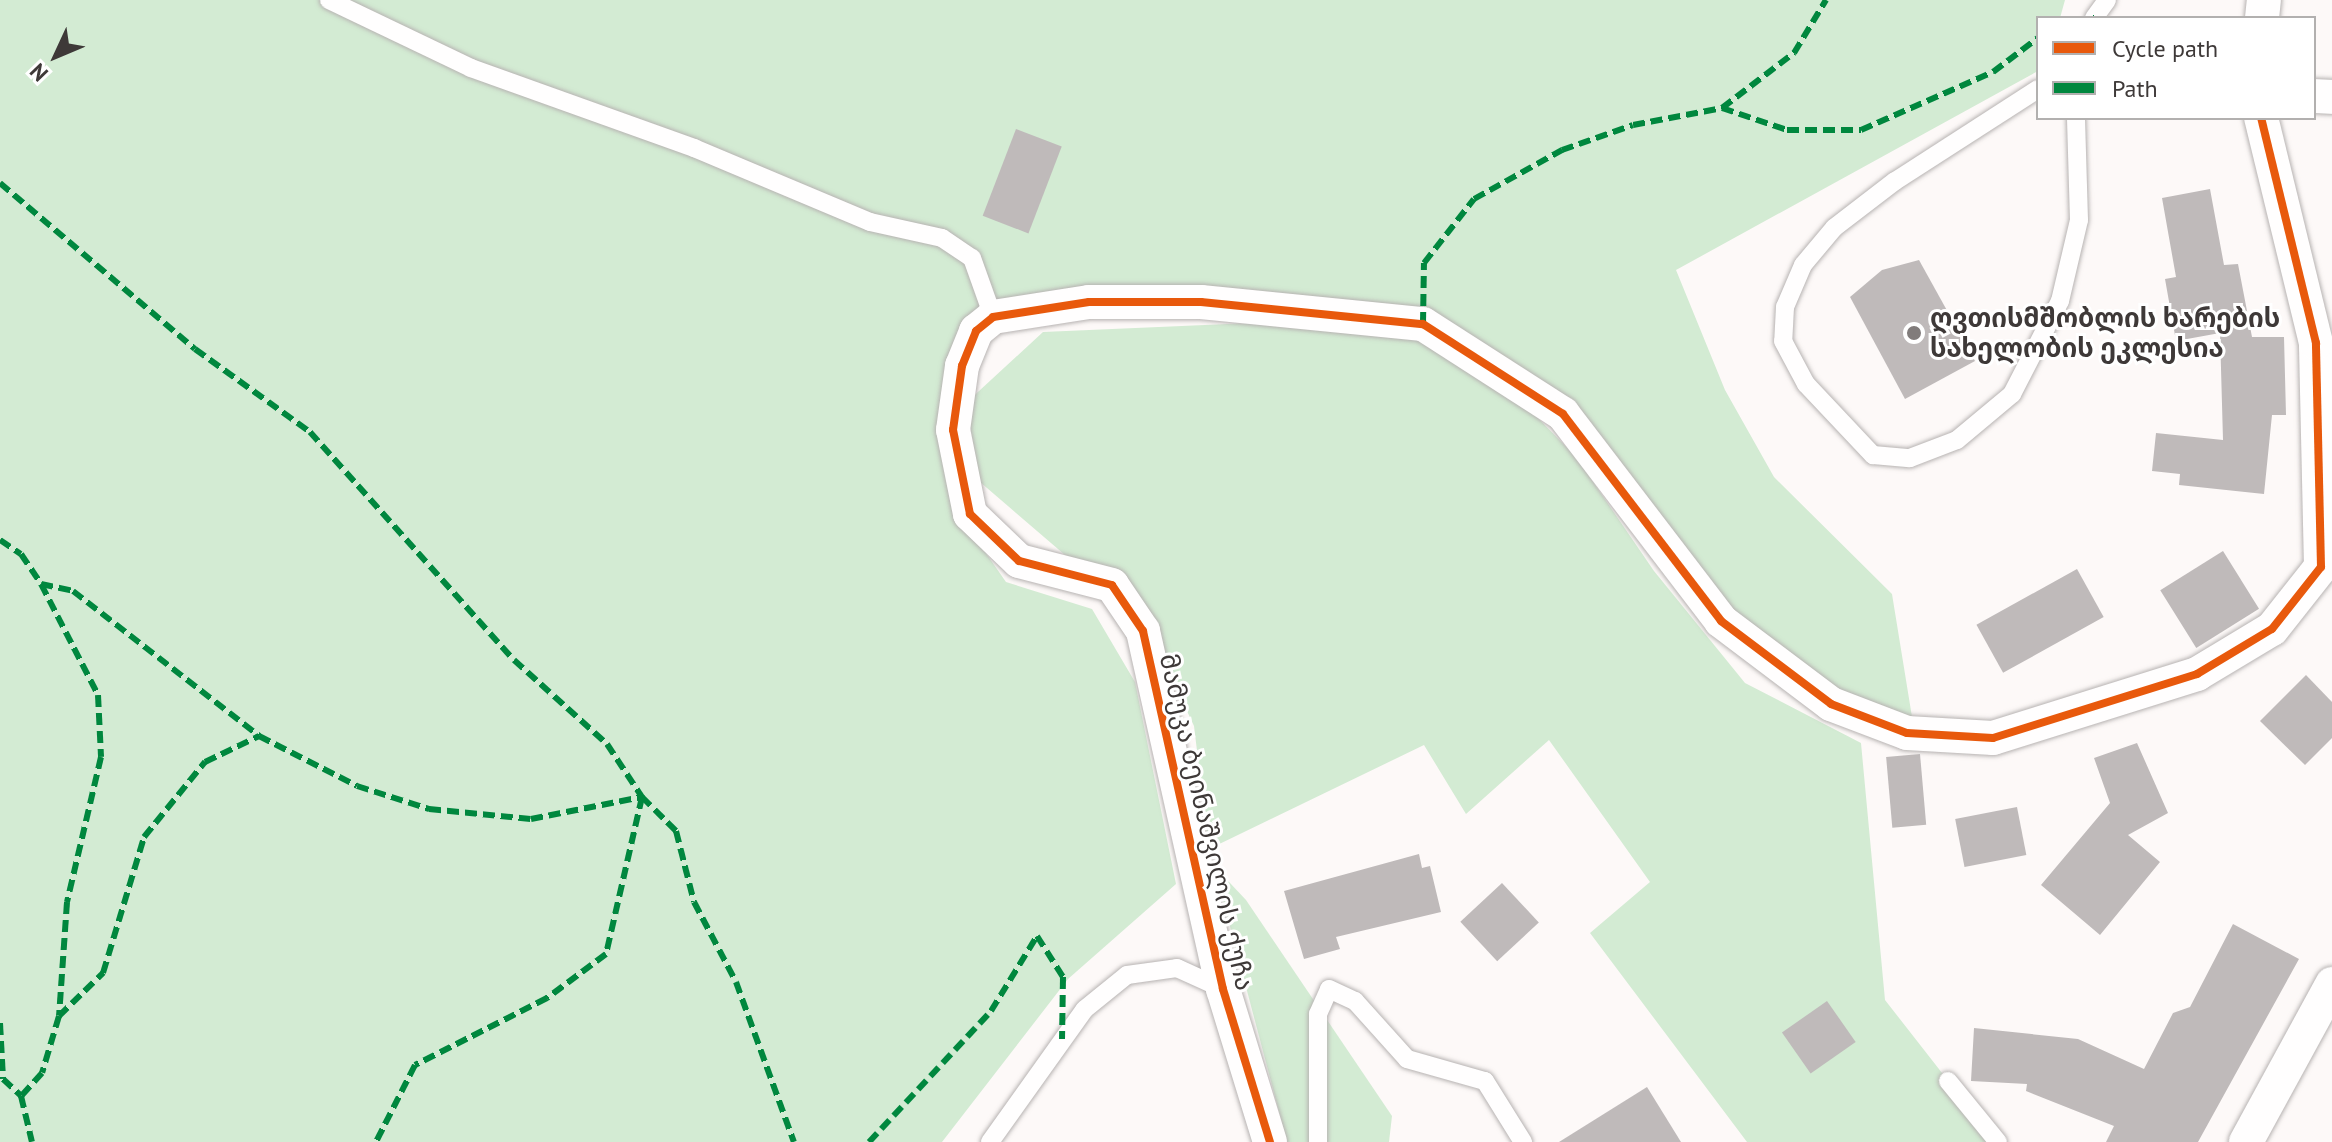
<!DOCTYPE html>
<html>
<head>
<meta charset="utf-8">
<style>
	body { margin:0 }
	#map { position:relative; width:2332px; height:1142px; overflow:hidden; background:#fdf9f8; font-family:"PT Sans","Noto Sans Georgian",sans-serif }
	div>[style] { position:absolute }
	.green>* { inset:0; background:#d3ebd3 }
	.building>* { inset:0; background:#bfbaba; transform-origin:0 0 }
	.roads { filter:drop-shadow(0 0 2px #b7b3b2) drop-shadow(0 0 2px #b7b3b2) }
	.service>* { height:18px; margin:-9px; padding:0 9px; transform-origin:9px; border-radius:9px; background:#fffefe }
	.minor>* { height:34px; margin:-17px; padding:0 17px; transform-origin:17px; border-radius:17px; background:#fffefe }
	.quiet>* { height:6px; margin-top:-3px; transform-origin:0; background:repeating-linear-gradient(90deg,#00873e 0 12px,transparent 0 18px) }
	.cycleway>* { height:8px; margin:-4px; padding:0 4px; transform-origin:4px; border-radius:4px; background:#e8590c }
	.dots>* { width:22px; height:22px; translate:-50% -50%; box-sizing:border-box; border:4px solid #fff; border-radius:50% }
	span { translate:-50% -50%; white-space:nowrap; text-align:center; line-height:1.15; -webkit-text-stroke:6px #fff; paint-order:stroke }
	.poi-label { font-size:26px; color:#3e3938; font-weight:700 }
	.left { translate:0 -50%; text-align:left }
	.street-label { font-size:26px; color:#3e3938 }
	.legend { position:absolute; left:2036px; top:16px; width:280px; height:104px; box-sizing:border-box; background:#fff; border:2px solid #b2b0af; margin:0; padding:10px 14px; list-style:none; font-size:24px; color:#3e3938 }
	.legend li { display:flex; align-items:center; gap:16px; height:40px }
	.legend b { width:40px; border:2px solid #b2b0af }
	.north { position:absolute; left:16px; top:16px; width:80px; height:80px; -webkit-text-stroke:6px #fff; paint-order:stroke; rotate:226deg; font-size:22px; font-weight:700; line-height:32px; text-align:center; color:#3e3938 }
	.north::after { content:''; display:block; margin:auto; width:28px; height:36px; background:#3e3938; clip-path:polygon(50% 0,100% 100%,50% 72%,0 100%) }
</style>
</head>
<body>
<div id="map">
	<div class="green">
		<div style="clip-path:polygon(0 0,2065px 0,2060px 18px,2038px 18px,2038px 71px,1676px 270px,1725px 390px,1774px 477px,1892px 594px,1912px 717px,1831px 691px,1727px 615px,1469px 339px,1201px 302px,976px 331px,955px 509px,1006px 582px,1092px 609px,1135px 682px,1176px 884px,1068px 979px,942px 1142px,0 1142px)"></div>
		<div style="clip-path:polygon(1251px 323px,1423px 335px,1535px 415px,1576px 457px,1654px 571px,1745px 683px,1861px 743px,1885px 1000px,1996px 1142px,1747px 1142px,1590px 933px,1650px 882px,1549px 740px,1466px 814px,1424px 745px,1209px 849px,1194px 726px,1127px 583px,1079px 567px,980px 482px,966px 403px,1043px 332px)"></div>
		<div style="clip-path:polygon(1214px 866px,1246px 900px,1392px 1116px,1389px 1142px,1287px 1142px)"></div>
	</div>
	<div class="building">
		<div style="left:1016px;top:129px;width:49px;height:93px;rotate:21deg"></div>
		<div style="clip-path:polygon(2210px 189px,2224px 265px,2238px 264px,2252px 337px,2284px 337px,2286px 415px,2272px 415px,2264px 494px,2179px 485px,2180px 474px,2152px 471px,2156px 433px,2223px 440px,2220px 333px,2176px 341px,2165px 279px,2176px 277px,2162px 198px)"></div>
		<div style="clip-path:polygon(1919px 260px,1975px 361px,1905px 399px,1850px 297px,1882px 270px)"></div>
		<div style="left:2223px;top:551px;width:68px;height:74px;rotate:58deg"></div>
		<div style="left:2077px;top:569px;width:55px;height:115px;rotate:61deg"></div>
		<div style="clip-path:polygon(2306px 675px,2332px 702px,2332px 738px,2305px 765px,2260px 721px)"></div>
		<div style="clip-path:polygon(2137px 743px,2168px 813px,2128px 835px,2160px 862px,2100px 935px,2041px 885px,2110px 803px,2094px 758px)"></div>
		<div style="left:1920px;top:754px;width:71px;height:34px;rotate:85deg"></div>
		<div style="left:2017px;top:807px;width:49px;height:63px;rotate:79deg"></div>
		<div style="clip-path:polygon(1419px 854px,1422px 868px,1430px 866px,1441px 912px,1336px 937px,1340px 949px,1304px 959px,1284px 891px)"></div>
		<div style="left:1502px;top:883px;width:54px;height:57px;rotate:47deg"></div>
		<div style="clip-path:polygon(2233px 924px,2299px 959px,2198px 1142px,2106px 1142px,2114px 1126px,2026px 1091px,2027px 1084px,1971px 1081px,1974px 1028px,2078px 1039px,2144px 1069px,2173px 1013px,2190px 1007px)"></div>
		<div style="left:1827px;top:1001px;width:50px;height:55px;rotate:55deg"></div>
		<div style="clip-path:polygon(1647px 1087px,1681px 1142px,1559px 1142px)"></div>
	</div>
	<div class="roads">
		<div class="service">
			<div style="left:329px;top:0;width:157px;rotate:25.6deg"></div>
			<div style="left:471px;top:68px;width:237px;rotate:19.7deg"></div>
			<div style="left:694px;top:148px;width:191px;rotate:22.8deg"></div>
			<div style="left:870px;top:222px;width:74px;rotate:12.5deg"></div>
			<div style="left:942px;top:238px;width:36px;rotate:34deg"></div>
			<div style="left:972px;top:258px;width:63px;rotate:70.4deg"></div>
			<div style="left:2094px;top:18px;width:22px;rotate:-54deg"></div>
			<div style="left:2038px;top:89px;width:170px;rotate:147.2deg"></div>
			<div style="left:1895px;top:181px;width:77px;rotate:142.4deg"></div>
			<div style="left:1834px;top:228px;width:48px;rotate:130deg"></div>
			<div style="left:1803px;top:265px;width:46px;rotate:113.2deg"></div>
			<div style="left:1785px;top:307px;width:34px;rotate:93deg"></div>
			<div style="left:1783px;top:341px;width:49px;rotate:61.9deg"></div>
			<div style="left:1806px;top:384px;width:98px;rotate:46.7deg"></div>
			<div style="left:1873px;top:455px;width:37px;rotate:5deg"></div>
			<div style="left:1910px;top:458px;width:50px;rotate:-21deg"></div>
			<div style="left:1957px;top:440px;width:72px;rotate:-39.9deg"></div>
			<div style="left:2012px;top:394px;width:105px;rotate:-62.7deg"></div>
			<div style="left:2060px;top:301px;width:83px;rotate:-76.8deg"></div>
			<div style="left:2079px;top:220px;width:102px;rotate:-91.7deg"></div>
			<div style="left:1948px;top:1081px;width:79px;rotate:50.7deg"></div>
			<div style="left:990px;top:1142px;width:163px;rotate:-54.5deg"></div>
			<div style="left:1085px;top:1009px;width:54px;rotate:-39deg"></div>
			<div style="left:1127px;top:975px;width:50px;rotate:-8deg"></div>
			<div style="left:1177px;top:968px;width:51px;rotate:24.5deg"></div>
			<div style="left:1318px;top:1142px;width:128px;rotate:-90deg"></div>
			<div style="left:1318px;top:1014px;width:27px;rotate:-66deg"></div>
			<div style="left:1329px;top:989px;width:29px;rotate:25deg"></div>
			<div style="left:1355px;top:1001px;width:78px;rotate:48.1deg"></div>
			<div style="left:1407px;top:1059px;width:81px;rotate:15.8deg"></div>
			<div style="left:1485px;top:1081px;width:72px;rotate:58.1deg"></div>
		</div>
		<div class="minor">
			<div style="left:2262px;top:18px;width:18px;rotate:-84deg"></div>
			<div style="left:2314px;top:96px;width:18px;rotate:3deg"></div>
			<div style="left:1270px;top:1142px;width:160px;rotate:-107.1deg"></div>
			<div style="left:1223px;top:989px;width:367px;rotate:-102.6deg"></div>
			<div style="left:1143px;top:631px;width:55px;rotate:-124deg"></div>
			<div style="left:1112px;top:585px;width:96px;rotate:-165.5deg"></div>
			<div style="left:1019px;top:561px;width:68px;rotate:-136.2deg"></div>
			<div style="left:970px;top:514px;width:86px;rotate:-101.4deg"></div>
			<div style="left:953px;top:430px;width:65px;rotate:-82deg"></div>
			<div style="left:962px;top:366px;width:38px;rotate:-68deg"></div>
			<div style="left:976px;top:331px;width:22px;rotate:-39deg"></div>
			<div style="left:993px;top:317px;width:97px;rotate:-8.9deg"></div>
			<div style="left:1089px;top:302px;width:112px"></div>
			<div style="left:1201px;top:302px;width:223px;rotate:5.7deg"></div>
			<div style="left:1423px;top:324px;width:166px;rotate:32.7deg"></div>
			<div style="left:1563px;top:414px;width:260px;rotate:52.6deg"></div>
			<div style="left:1721px;top:621px;width:138px;rotate:37deg"></div>
			<div style="left:1831px;top:704px;width:81px;rotate:20.9deg"></div>
			<div style="left:1907px;top:733px;width:86px;rotate:3.3deg"></div>
			<div style="left:1993px;top:738px;width:214px;rotate:-17.4deg"></div>
			<div style="left:2197px;top:674px;width:87px;rotate:-31deg"></div>
			<div style="left:2272px;top:629px;width:79px;rotate:-51.7deg"></div>
			<div style="left:2321px;top:567px;width:224px;rotate:-91.3deg"></div>
			<div style="left:2316px;top:343px;width:232px;rotate:-103.7deg"></div>
			<div style="left:2246px;top:1142px;width:180px;rotate:-61.4deg"></div>
		</div>
	</div>
	<div class="quiet">
		<div style="left:2093px;top:18px;width:1px"></div>
		<div style="left:1722px;top:108px;width:69px;rotate:18.7deg"></div>
		<div style="left:1787px;top:130px;width:74px"></div>
		<div style="left:1861px;top:130px;width:144px;rotate:-23.7deg"></div>
		<div style="left:1993px;top:72px;width:56px;rotate:-37.1deg"></div>
		<div style="left:0;top:183px;width:256px;rotate:40.4deg"></div>
		<div style="left:195px;top:349px;width:142px;rotate:35.8deg"></div>
		<div style="left:310px;top:432px;width:306px;rotate:48.2deg"></div>
		<div style="left:514px;top:660px;width:125px;rotate:42.1deg"></div>
		<div style="left:607px;top:744px;width:64px;rotate:56.6deg"></div>
		<div style="left:642px;top:797px;width:161px;rotate:102.9deg"></div>
		<div style="left:606px;top:954px;width:74px;rotate:143.3deg"></div>
		<div style="left:547px;top:998px;width:148px;rotate:153.1deg"></div>
		<div style="left:415px;top:1065px;width:86px;rotate:116.9deg"></div>
		<div style="left:1423px;top:324px;width:61px;rotate:-89.1deg"></div>
		<div style="left:1424px;top:263px;width:81px;rotate:-52deg"></div>
		<div style="left:1474px;top:199px;width:101px;rotate:-29.1deg"></div>
		<div style="left:1562px;top:150px;width:75px;rotate:-19.4deg"></div>
		<div style="left:1633px;top:125px;width:91px;rotate:-10.8deg"></div>
		<div style="left:1722px;top:108px;width:91px;rotate:-37.4deg"></div>
		<div style="left:1794px;top:53px;width:62px;rotate:-58.9deg"></div>
		<div style="left:0;top:540px;width:25px;rotate:34deg"></div>
		<div style="left:21px;top:554px;width:36px;rotate:56deg"></div>
		<div style="left:41px;top:584px;width:125px;rotate:62.8deg"></div>
		<div style="left:98px;top:695px;width:62px;rotate:87.2deg"></div>
		<div style="left:101px;top:757px;width:149px;rotate:103.2deg"></div>
		<div style="left:67px;top:902px;width:114px;rotate:94deg"></div>
		<div style="left:59px;top:1016px;width:59px;rotate:106.6deg"></div>
		<div style="left:42px;top:1073px;width:31px;rotate:132deg"></div>
		<div style="left:41px;top:584px;width:33px;rotate:12deg"></div>
		<div style="left:73px;top:591px;width:236px;rotate:37.9deg"></div>
		<div style="left:259px;top:736px;width:110px;rotate:27deg"></div>
		<div style="left:357px;top:786px;width:76px;rotate:17.7deg"></div>
		<div style="left:429px;top:809px;width:102px;rotate:5.6deg"></div>
		<div style="left:531px;top:819px;width:113px;rotate:-11.2deg"></div>
		<div style="left:642px;top:797px;width:48px;rotate:45deg"></div>
		<div style="left:676px;top:831px;width:73px;rotate:75.8deg"></div>
		<div style="left:694px;top:902px;width:90px;rotate:62.3deg"></div>
		<div style="left:736px;top:982px;width:170px;rotate:70.1deg"></div>
		<div style="left:59px;top:1016px;width:62px;rotate:-44.3deg"></div>
		<div style="left:103px;top:973px;width:142px;rotate:-73.2deg"></div>
		<div style="left:144px;top:837px;width:97px;rotate:-50.9deg"></div>
		<div style="left:205px;top:762px;width:60px;rotate:-25.7deg"></div>
		<div style="left:0;top:1023px;width:56px;rotate:86.9deg"></div>
		<div style="left:3px;top:1079px;width:25px;rotate:43deg"></div>
		<div style="left:21px;top:1096px;width:47px;rotate:76.6deg"></div>
		<div style="left:869px;top:1142px;width:179px;rotate:-47deg"></div>
		<div style="left:991px;top:1011px;width:88px;rotate:-58.5deg"></div>
		<div style="left:1037px;top:936px;width:49px;rotate:57.6deg"></div>
		<div style="left:1063px;top:977px;width:62px;rotate:90.9deg"></div>
	</div>
	<div class="cycleway">
		<div style="left:1270px;top:1142px;width:160px;rotate:-107.1deg"></div>
		<div style="left:1223px;top:989px;width:367px;rotate:-102.6deg"></div>
		<div style="left:1143px;top:631px;width:55px;rotate:-124deg"></div>
		<div style="left:1112px;top:585px;width:96px;rotate:-165.5deg"></div>
		<div style="left:1019px;top:561px;width:68px;rotate:-136.2deg"></div>
		<div style="left:970px;top:514px;width:86px;rotate:-101.4deg"></div>
		<div style="left:953px;top:430px;width:65px;rotate:-82deg"></div>
		<div style="left:962px;top:366px;width:38px;rotate:-68deg"></div>
		<div style="left:976px;top:331px;width:22px;rotate:-39deg"></div>
		<div style="left:993px;top:317px;width:97px;rotate:-8.9deg"></div>
		<div style="left:1089px;top:302px;width:112px"></div>
		<div style="left:1201px;top:302px;width:223px;rotate:5.7deg"></div>
		<div style="left:1423px;top:324px;width:166px;rotate:32.7deg"></div>
		<div style="left:1563px;top:414px;width:260px;rotate:52.6deg"></div>
		<div style="left:1721px;top:621px;width:138px;rotate:37deg"></div>
		<div style="left:1831px;top:704px;width:81px;rotate:20.9deg"></div>
		<div style="left:1907px;top:733px;width:86px;rotate:3.3deg"></div>
		<div style="left:1993px;top:738px;width:214px;rotate:-17.4deg"></div>
		<div style="left:2197px;top:674px;width:87px;rotate:-31deg"></div>
		<div style="left:2272px;top:629px;width:79px;rotate:-51.7deg"></div>
		<div style="left:2321px;top:567px;width:224px;rotate:-91.3deg"></div>
		<div style="left:2316px;top:343px;width:232px;rotate:-103.7deg"></div>
	</div>
	<div class="dots">
		<div style="left:1914px;top:333px;background:#817c7b"></div>
	</div>
	<div class="poi-label">
		<span class="left" style="left:1930px;top:333px">ღვთისმშობლის ხარების<br>სახელობის ეკლესია</span>
	</div>
	<div class="street-label">
		<span style="left:1207px;top:822px;rotate:77deg">მამუკა ბეინაშვილის ქუჩა</span>
	</div>
	<ul class="legend">
	<li><b style="height:10px;background:#e8590c"></b>Cycle path</li>
	<li><b style="height:10px;background:#00873e"></b>Path</li>
	</ul>
	<div class="north">N</div>
</div>
</body>
</html>
